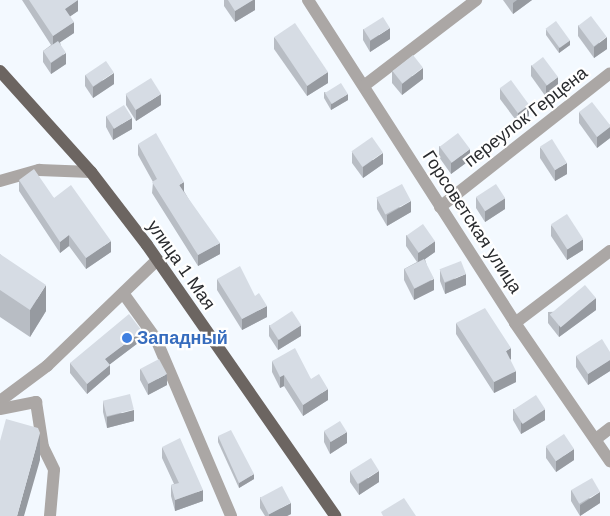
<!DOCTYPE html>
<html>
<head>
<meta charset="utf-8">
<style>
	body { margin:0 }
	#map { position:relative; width:610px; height:516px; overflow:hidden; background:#f3f9ff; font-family:Arial,sans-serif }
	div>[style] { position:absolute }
	.minor>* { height:12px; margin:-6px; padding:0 6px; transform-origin:6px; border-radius:6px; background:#aba7a5 }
	.major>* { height:12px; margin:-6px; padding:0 6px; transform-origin:6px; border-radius:6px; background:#6c6561 }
	.wall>* { inset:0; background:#b8bdc4 }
	.shaded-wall>* { inset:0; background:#969aa0 }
	.building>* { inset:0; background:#d6dce4; transform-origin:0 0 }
	.dots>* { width:14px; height:14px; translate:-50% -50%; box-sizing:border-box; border:2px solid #fff; border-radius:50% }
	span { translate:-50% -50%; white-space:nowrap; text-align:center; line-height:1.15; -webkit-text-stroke:4.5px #fff; paint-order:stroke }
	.street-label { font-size:18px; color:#292b2e }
	.shop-label { font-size:18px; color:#366cbe; font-weight:700 }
	.left { translate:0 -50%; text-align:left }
</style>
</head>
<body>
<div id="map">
	<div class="minor">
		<div style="left:308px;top:0;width:384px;rotate:57.3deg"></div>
		<div style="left:515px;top:323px;width:168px;rotate:55.5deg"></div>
		<div style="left:365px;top:85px;width:140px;rotate:-37.4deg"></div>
		<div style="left:0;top:181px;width:41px;rotate:-15.8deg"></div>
		<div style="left:39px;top:170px;width:52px;rotate:2.2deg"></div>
		<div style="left:440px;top:207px;width:216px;rotate:-38.2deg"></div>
		<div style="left:123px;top:293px;width:57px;rotate:54.3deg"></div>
		<div style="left:156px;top:339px;width:192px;rotate:67deg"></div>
		<div style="left:515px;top:323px;width:119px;rotate:-37.2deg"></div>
		<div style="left:0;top:401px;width:59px;rotate:-36.7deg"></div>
		<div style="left:47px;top:366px;width:153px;rotate:-43.9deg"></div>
		<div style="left:0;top:409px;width:37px;rotate:-11deg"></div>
		<div style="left:36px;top:402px;width:46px;rotate:81.2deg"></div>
		<div style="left:43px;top:447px;width:25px;rotate:64deg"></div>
		<div style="left:54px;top:470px;width:46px;rotate:95deg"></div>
		<div style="left:596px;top:439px;width:18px;rotate:-38deg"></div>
	</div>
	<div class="major">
		<div style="left:0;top:71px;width:136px;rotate:48deg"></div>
		<div style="left:91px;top:172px;width:92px;rotate:52.5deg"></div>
		<div style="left:147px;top:245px;width:330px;rotate:55.2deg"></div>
	</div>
	<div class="wall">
		<div style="clip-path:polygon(22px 0,78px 0,78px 11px,70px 16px,74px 33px,60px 42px,66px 64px,51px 74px,43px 62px,43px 51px,51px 45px)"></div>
		<div style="clip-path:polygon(224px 0,255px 0,255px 10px,235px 22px,224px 6px)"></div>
		<div style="clip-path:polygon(503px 0,532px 0,513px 14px)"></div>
		<div style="clip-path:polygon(578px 25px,607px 49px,594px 58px,578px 36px)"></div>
		<div style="clip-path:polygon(363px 29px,390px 39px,370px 52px,363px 40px)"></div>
		<div style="clip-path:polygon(546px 29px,570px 45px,559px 53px,546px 35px)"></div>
		<div style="clip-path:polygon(274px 37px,328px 83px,307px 96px,274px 49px)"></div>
		<div style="clip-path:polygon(531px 65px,558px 88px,546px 97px,531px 76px)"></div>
		<div style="clip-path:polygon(392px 71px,423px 79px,402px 95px,392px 83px)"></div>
		<div style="clip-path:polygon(85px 75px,114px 84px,93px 98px,85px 86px)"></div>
		<div style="clip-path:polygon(500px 88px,529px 116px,518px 123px,500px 99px)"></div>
		<div style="clip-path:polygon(324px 92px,348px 100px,331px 110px,324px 98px)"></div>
		<div style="clip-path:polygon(126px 94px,161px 105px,136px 121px,126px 105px)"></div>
		<div style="clip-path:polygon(579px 112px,610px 125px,610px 138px,597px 148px,579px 123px)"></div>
		<div style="clip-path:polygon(106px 116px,132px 129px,113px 140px,106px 127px)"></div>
		<div style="clip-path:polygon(138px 144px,184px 191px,220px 254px,198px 266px,152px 193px,153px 182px,138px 155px)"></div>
		<div style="clip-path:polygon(439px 146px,470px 160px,451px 174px,439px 157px)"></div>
		<div style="clip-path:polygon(540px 147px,567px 174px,555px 181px,540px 158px)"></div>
		<div style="clip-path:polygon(352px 152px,383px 164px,363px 178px,352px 163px)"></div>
		<div style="clip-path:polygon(19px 180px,54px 198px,111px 252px,86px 269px,69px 246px,60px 253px,19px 191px)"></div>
		<div style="clip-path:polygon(476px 197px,505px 209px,485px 222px,476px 208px)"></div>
		<div style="clip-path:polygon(377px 198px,411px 212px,387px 226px,377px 209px)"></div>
		<div style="clip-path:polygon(551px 225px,583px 250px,567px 260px,551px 236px)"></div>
		<div style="clip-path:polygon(406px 235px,435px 252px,425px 259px,434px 290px,414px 300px,404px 280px,404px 269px,417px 262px,406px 246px)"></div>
		<div style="clip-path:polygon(0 254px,46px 311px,30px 337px,0 317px)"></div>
		<div style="clip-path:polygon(440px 270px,466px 285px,445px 294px,440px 281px)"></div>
		<div style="clip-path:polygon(217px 279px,267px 317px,242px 330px,217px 290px)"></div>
		<div style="clip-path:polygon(596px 310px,559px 337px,548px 323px,548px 312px)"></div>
		<div style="clip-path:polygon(456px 323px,511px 359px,510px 360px,516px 382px,494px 393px,456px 334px)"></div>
		<div style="clip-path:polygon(269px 325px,301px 336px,278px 350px,269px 336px)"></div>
		<div style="clip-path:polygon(142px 340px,110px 364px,110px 374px,87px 394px,70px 373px,70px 363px)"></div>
		<div style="clip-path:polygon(610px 352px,610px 371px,588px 385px,576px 367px,576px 356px)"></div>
		<div style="clip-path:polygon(272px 361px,311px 379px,328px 400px,303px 416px,284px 386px,280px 388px,272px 372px)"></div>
		<div style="clip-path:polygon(140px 369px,167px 385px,148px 395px,140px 380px)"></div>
		<div style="clip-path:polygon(103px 401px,134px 421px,107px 428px,103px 412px)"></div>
		<div style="clip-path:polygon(513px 409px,545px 420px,521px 434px,513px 420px)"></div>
		<div style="clip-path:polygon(324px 431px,347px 443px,330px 454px,324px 442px)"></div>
		<div style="clip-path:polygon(218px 436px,254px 479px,239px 488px,218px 442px)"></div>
		<div style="clip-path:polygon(162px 447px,203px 501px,175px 511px,171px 496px,171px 485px,174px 484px,162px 458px)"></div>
		<div style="clip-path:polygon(546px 447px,574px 460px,556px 472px,546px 458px)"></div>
		<div style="clip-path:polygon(350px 471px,379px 482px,359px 495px,350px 482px)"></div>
		<div style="clip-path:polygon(571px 490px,600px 503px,580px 516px,571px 501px)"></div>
		<div style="clip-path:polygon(260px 497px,291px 514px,287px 516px,265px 516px,260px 508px)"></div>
	</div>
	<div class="shaded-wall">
		<div style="clip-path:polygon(78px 0,78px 11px,65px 20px,65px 9px)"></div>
		<div style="clip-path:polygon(253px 0,255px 0,255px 10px,235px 22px,235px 11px)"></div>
		<div style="clip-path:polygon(517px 0,532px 0,513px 14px,513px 3px)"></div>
		<div style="clip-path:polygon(74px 22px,74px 33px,53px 47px,53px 36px)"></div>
		<div style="clip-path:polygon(390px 28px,390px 39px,370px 52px,370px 41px)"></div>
		<div style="clip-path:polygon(607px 37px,607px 49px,594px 58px,594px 47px)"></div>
		<div style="clip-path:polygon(570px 40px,570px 45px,559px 53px,559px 47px)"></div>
		<div style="clip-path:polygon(66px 53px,66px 64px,51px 74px,51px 63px)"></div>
		<div style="clip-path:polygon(423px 68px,423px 79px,402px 95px,402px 84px)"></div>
		<div style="clip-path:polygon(328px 72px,328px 83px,307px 96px,307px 85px)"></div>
		<div style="clip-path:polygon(114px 73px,114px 84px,93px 98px,93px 87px)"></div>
		<div style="clip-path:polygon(558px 77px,558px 88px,546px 97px,546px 86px)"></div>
		<div style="clip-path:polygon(161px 94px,161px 105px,136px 121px,136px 110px)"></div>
		<div style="clip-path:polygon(348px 94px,348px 100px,331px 110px,331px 104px)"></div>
		<div style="clip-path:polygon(529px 105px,529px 116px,518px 123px,518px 112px)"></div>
		<div style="clip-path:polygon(132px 118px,132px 129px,113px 140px,113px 129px)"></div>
		<div style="clip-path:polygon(610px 127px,610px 138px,597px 148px,597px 137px)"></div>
		<div style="clip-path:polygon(470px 149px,470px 160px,451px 174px,451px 163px)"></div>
		<div style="clip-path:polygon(383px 153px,383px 164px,363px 178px,363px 167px)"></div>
		<div style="clip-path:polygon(567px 163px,567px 174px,555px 181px,555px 170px)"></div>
		<div style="clip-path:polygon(184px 182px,184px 193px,179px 185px)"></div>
		<div style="clip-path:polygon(505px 198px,505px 209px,485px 222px,485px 210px)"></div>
		<div style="clip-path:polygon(411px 201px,411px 212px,387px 226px,387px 215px)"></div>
		<div style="clip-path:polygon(69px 235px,69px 246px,60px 253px,60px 242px)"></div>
		<div style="clip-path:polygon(583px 239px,583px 250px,567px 260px,567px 249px)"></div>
		<div style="clip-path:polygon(111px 241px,111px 252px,86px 269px,86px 258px)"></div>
		<div style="clip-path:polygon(435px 241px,435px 252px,418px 264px,418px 253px)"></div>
		<div style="clip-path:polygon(220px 243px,220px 254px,198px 266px,198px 255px)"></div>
		<div style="clip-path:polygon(466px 274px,466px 285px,445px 294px,445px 283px)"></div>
		<div style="clip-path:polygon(434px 279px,434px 290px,414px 300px,414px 289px)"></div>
		<div style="clip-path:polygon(46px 285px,46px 311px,30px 337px,30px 310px)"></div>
		<div style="clip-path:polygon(596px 298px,596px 310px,559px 337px,559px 325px)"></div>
		<div style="clip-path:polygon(267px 306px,267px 317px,242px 330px,242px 319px)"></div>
		<div style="clip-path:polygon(301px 325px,301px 336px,278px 350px,278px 339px)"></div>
		<div style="clip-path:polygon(142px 331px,142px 340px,105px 368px,105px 359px)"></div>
		<div style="clip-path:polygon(511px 348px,511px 359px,506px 362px,506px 351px)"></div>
		<div style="clip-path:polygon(610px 360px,610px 371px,588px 385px,588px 374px)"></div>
		<div style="clip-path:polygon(110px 365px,110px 374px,87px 394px,87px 384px)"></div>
		<div style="clip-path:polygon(516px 371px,516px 382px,494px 393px,494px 382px)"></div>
		<div style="clip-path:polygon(167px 374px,167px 385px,148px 395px,148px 384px)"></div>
		<div style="clip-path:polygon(284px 375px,284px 386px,280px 388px,280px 377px)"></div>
		<div style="clip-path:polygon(328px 389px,328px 400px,303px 416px,303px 405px)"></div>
		<div style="clip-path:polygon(545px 409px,545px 420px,521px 434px,521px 423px)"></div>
		<div style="clip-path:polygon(134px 410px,134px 421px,107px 428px,107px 417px)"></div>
		<div style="clip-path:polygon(347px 432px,347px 443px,330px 454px,330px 442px)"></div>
		<div style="clip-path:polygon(40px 433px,40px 460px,24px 516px,17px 516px)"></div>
		<div style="clip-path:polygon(574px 449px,574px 460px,556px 472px,556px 461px)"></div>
		<div style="clip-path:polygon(379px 471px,379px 482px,359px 495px,359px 484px)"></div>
		<div style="clip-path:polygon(254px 474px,254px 479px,239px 488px,239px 483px)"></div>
		<div style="clip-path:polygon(203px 490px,203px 501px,175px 511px,175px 500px)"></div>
		<div style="clip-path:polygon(600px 492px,600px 503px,580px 516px,580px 505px)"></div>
		<div style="clip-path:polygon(291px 503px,291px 514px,287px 516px,269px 516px,269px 514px)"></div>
	</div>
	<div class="building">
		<div style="clip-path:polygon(29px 0,78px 0,65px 9px,74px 22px,53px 36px)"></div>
		<div style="clip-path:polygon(228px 0,253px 0,235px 11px)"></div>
		<div style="left:591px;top:16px;width:26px;height:16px;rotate:53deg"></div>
		<div style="left:383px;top:17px;width:13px;height:23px;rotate:58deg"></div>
		<div style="left:556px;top:21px;width:24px;height:13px;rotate:54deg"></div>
		<div style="left:295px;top:23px;width:59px;height:25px;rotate:56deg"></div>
		<div style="left:58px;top:41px;width:14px;height:18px;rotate:56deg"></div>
		<div style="left:413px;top:55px;width:16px;height:26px;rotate:52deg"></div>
		<div style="left:543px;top:57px;width:25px;height:14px;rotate:53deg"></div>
		<div style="left:106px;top:61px;width:14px;height:25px;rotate:56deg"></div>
		<div style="left:151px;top:78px;width:19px;height:30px;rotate:58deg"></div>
		<div style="left:511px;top:80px;width:31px;height:14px;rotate:54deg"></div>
		<div style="left:341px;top:83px;width:13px;height:19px;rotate:58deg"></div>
		<div style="clip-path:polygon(592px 102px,610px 125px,610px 127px,597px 137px,579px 112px)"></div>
		<div style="left:124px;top:105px;width:15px;height:21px;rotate:58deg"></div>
		<div style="clip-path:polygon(156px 133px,184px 182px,179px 185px,220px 243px,198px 255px,152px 182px,157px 179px,138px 144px)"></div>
		<div style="left:458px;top:133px;width:20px;height:23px;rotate:53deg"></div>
		<div style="left:372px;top:137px;width:19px;height:25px;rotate:55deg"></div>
		<div style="left:552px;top:139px;width:28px;height:14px;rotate:58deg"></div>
		<div style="clip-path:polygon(34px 169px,54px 198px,71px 185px,111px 241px,86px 258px,69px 235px,60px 242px,19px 180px)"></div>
		<div style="left:402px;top:184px;width:19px;height:29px;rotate:62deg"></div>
		<div style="left:496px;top:184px;width:17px;height:24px;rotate:57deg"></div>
		<div style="left:567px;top:214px;width:30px;height:19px;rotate:57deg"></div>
		<div style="left:423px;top:224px;width:21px;height:20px;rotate:55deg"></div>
		<div style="clip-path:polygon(0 254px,46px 285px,30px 310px,0 290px)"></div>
		<div style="left:424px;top:259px;width:22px;height:22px;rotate:63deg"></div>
		<div style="left:461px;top:261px;width:14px;height:23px;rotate:69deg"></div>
		<div style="clip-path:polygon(240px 266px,255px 296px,259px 293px,267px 306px,242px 319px,217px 279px)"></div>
		<div style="left:585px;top:285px;width:17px;height:46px;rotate:50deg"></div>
		<div style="clip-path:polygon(485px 308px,511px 348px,506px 351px,516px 371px,494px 382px,456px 323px)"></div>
		<div style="left:292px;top:311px;width:17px;height:27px;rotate:57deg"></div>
		<div style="clip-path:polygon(129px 314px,142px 331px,105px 359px,110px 365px,87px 384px,70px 363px)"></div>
		<div style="clip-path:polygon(602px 339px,610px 352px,610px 360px,588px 374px,576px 356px)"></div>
		<div style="clip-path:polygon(295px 348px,311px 379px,319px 374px,328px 389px,303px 405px,284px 375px,280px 377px,272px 361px)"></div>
		<div style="left:159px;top:359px;width:17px;height:21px;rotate:62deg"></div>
		<div style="left:130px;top:394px;width:16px;height:28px;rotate:76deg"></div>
		<div style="left:536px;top:395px;width:17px;height:27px;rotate:57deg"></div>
		<div style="clip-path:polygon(6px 419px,38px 428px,40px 433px,17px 516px,0 516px,0 441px)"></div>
		<div style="left:340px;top:421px;width:13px;height:19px;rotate:58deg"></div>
		<div style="clip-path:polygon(231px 430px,254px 474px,239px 483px,218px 436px)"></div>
		<div style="left:564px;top:434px;width:18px;height:22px;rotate:56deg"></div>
		<div style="clip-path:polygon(180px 438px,203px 490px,175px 500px,171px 485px,179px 483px,162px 447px)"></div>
		<div style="left:371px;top:458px;width:15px;height:25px;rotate:58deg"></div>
		<div style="left:592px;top:478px;width:16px;height:24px;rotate:60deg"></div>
		<div style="left:282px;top:486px;width:19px;height:25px;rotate:62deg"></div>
		<div style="clip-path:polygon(404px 498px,416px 516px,383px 516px,381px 512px)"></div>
	</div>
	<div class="dots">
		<div style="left:127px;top:338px;background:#3f7fe0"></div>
	</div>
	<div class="street-label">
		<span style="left:526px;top:117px;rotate:-38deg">переулок Герцена</span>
		<span style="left:472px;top:222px;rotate:57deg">Горсоветская улица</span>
		<span style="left:181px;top:265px;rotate:55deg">улица 1 Мая</span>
	</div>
	<div class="shop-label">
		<span class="left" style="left:137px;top:338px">Западный</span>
	</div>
</div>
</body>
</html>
